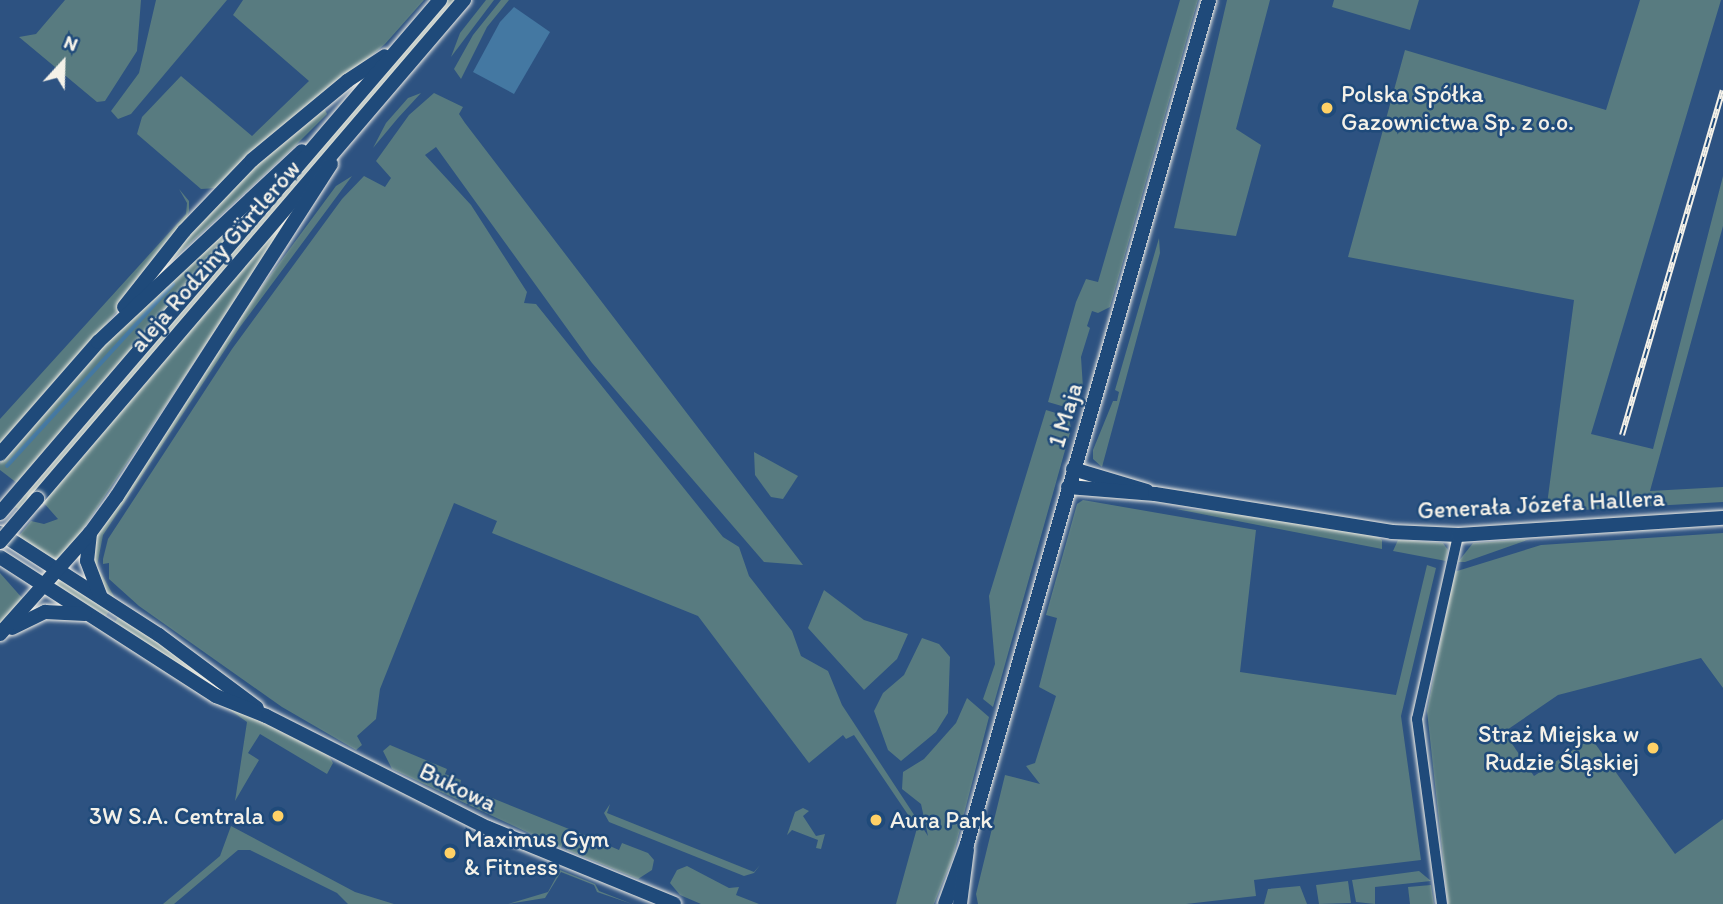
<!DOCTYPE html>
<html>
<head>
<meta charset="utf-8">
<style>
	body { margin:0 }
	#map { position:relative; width:1723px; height:904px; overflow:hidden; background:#2d5281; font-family:Itim,sans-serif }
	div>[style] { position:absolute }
	.green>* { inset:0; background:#587b80 }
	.water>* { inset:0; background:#4478a2 }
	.stream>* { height:3.5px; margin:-1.75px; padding:0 1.75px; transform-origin:1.75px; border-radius:1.75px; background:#4478a2 }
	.roads { filter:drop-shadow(0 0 2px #f4f1e8) drop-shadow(0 0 2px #f4f1e8) }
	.street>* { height:10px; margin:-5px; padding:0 5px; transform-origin:5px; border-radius:5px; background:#1f4a7a }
	.secondary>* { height:14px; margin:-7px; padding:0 7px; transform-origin:7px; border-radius:7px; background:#1f4a7a }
	.rail>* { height:6px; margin-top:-3px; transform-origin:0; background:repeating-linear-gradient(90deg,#1f4a7a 0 10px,#f4f1e8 0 20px); box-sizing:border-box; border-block:2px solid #f4f1e8 }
	.bridges { filter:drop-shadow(0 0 2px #f4f1e8) drop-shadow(0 0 2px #f4f1e8) }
	.secondary-bridge>* { height:14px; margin:-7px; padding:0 7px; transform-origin:7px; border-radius:7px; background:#1f4a7a }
	.dots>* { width:19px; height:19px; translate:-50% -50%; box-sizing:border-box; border:4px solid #1f4a7a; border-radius:50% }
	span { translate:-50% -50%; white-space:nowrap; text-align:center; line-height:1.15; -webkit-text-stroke:5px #1f4a7a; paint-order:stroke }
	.poi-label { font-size:24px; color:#f4f1e8 }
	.left { translate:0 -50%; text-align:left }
	.right { translate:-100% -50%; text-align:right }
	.street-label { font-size:24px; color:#f4f1e8 }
	.north { position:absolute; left:28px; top:28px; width:70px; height:70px; -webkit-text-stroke:5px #1f4a7a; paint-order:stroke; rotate:22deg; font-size:19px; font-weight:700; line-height:28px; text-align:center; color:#f4f1e8 }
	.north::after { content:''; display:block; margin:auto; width:24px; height:32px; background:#f4f1e8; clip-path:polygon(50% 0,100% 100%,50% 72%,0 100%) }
</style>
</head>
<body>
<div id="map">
	<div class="green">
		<div style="clip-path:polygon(65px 0,141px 0,137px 51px,105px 101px,97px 102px,19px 37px,36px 34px)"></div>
		<div style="clip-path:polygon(156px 0,227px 0,131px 114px,118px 119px,111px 111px,139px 73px)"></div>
		<div style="clip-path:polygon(243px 0,424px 0,385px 44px,217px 188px,201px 189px,137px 134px,142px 117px,181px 76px,252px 136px,309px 81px,233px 15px)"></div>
		<div style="clip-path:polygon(448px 0,456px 0,42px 483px,19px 509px,15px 507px)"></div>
		<div style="clip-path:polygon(486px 0,494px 0,451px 57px,460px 33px)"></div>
		<div style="clip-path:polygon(501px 0,509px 0,487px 27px,461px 79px,454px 69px,473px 35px)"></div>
		<div style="clip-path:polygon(1180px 0,1198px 0,1110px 307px,1098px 313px,1092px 311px,1087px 326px,1090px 328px,1081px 357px,1083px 388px,1072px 409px,1048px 402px,1076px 302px,1086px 279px,1098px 282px)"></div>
		<div style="clip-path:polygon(1227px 0,1270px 0,1236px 129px,1261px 145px,1236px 236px,1174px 228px)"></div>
		<div style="clip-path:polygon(1334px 0,1419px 0,1410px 30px,1332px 7px)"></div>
		<div style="clip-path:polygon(1640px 0,1721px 0,1591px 434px,1653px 449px,1723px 176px,1723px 226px,1650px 491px,1723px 487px,1723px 502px,1546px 512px,1574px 300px,1348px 257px,1405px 50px,1606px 110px)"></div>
		<div style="clip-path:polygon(421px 93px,398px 118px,373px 148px,386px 123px,408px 98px)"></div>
		<div style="clip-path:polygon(434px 93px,463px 107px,459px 114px,465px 123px,803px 565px,764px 562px,592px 363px,436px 147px,425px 155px,471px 205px,527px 292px,524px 303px,536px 304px,723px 537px,739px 547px,749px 576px,792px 631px,801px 656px,828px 671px,842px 705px,928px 836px,921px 804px,902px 789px,903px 772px,924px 759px,956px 723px,967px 698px,989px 717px,953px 857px,934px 904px,896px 904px,917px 828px,854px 735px,846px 739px,843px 735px,809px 763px,698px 616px,492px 533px,497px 521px,454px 503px,380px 689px,376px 719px,357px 736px,362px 745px,356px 750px,282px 707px,139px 606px,109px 579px,109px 563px,103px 564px,103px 559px,108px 539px,232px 349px,342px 199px,364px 176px,385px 187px,391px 178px,376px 161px,409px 115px)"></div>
		<div style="clip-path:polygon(324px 108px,327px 114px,294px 147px,158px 273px,185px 236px,244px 174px)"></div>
		<div style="clip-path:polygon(284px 172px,17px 483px,0 470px,0 463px,105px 343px)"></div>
		<div style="clip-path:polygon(352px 176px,240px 327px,103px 535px,97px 566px,116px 600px,97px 582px,92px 550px,98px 532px,235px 323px,336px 186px)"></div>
		<div style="clip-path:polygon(179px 189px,189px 201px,189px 211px,186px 221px,113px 316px,0 446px,0 419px,186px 214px,187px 203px)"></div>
		<div style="clip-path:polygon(309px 190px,75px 541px,56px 562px,17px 538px,31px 521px,44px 524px,58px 519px,43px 502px)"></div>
		<div style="clip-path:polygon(1159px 238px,1160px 253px,1102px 467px,1093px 459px,1093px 450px,1113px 401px,1117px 401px,1119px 392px,1115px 390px)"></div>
		<div style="clip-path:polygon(1046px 410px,1069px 417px,1071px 429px,993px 707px,983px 699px,995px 664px,989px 596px)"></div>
		<div style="clip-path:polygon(754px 452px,798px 476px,783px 499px,771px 497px,755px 475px)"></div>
		<div style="clip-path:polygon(1083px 500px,1256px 530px,1240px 672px,1396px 695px,1427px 565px,1436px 568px,1401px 716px,1421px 860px,1254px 880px,1256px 896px,1186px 904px,978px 904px,976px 894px,1005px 775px,1040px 784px,1026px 766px,1035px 763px,1056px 696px,1039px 687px,1057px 618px,1046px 615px,1077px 504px)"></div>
		<div style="clip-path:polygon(1176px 509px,1232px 512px,1375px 535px,1382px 540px,1382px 549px)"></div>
		<div style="clip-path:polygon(1723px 533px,1723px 688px,1701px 658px,1558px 695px,1504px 732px,1534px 776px,1591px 738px,1675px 854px,1723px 819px,1723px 904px,1448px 904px,1427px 711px,1454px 572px,1541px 545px)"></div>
		<div style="clip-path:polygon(1530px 539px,1465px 562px,1458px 562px,1473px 543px)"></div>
		<div style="clip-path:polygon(1398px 540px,1443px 543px,1448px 550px,1446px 561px,1393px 551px)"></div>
		<div style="clip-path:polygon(0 573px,23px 599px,0 626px)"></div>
		<div style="clip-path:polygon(59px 578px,109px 611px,106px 616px,55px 584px)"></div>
		<div style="clip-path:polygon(824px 590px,864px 620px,908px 634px,897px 659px,864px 690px,808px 628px)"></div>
		<div style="clip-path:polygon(118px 617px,200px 669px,238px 700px,204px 682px,115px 622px)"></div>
		<div style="clip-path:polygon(922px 638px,939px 644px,950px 657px,948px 713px,936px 732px,901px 761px,888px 750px,874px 711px,883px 693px,904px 675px)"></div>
		<div style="clip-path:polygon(216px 700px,327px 753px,333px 763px,327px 774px,260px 734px,248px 753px,259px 760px,235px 801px,247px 722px)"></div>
		<div style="clip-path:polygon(390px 745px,447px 769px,445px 774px,461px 780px,460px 785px,569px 829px,561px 848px,392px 769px,383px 751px)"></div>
		<div style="clip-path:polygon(610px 804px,607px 813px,754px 872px,760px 865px,754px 873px,744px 876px,609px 822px,604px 813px)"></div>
		<div style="clip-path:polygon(803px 808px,809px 811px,803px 816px,816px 836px,825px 834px,821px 849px,816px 848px,818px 840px,792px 830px,787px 835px,795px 812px)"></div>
		<div style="clip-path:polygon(231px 826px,355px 892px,394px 904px,348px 904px,337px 893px,250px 850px,238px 850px,174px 904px,163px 904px,220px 856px)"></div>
		<div style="clip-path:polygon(575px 831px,619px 850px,622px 843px,648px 853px,654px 860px,652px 870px,638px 879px,567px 850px)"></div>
		<div style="clip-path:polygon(687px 866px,729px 888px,739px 887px,736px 895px,759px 904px,701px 904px,680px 895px,670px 883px,677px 870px)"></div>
		<div style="clip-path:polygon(560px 870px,595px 884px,599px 891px,632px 904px,597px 892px,594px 885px,561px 872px,545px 898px,508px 904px,548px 892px)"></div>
		<div style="clip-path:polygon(1419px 871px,1431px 881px,1375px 887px,1375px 904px,1356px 902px,1352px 880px)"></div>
		<div style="clip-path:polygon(1348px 881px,1351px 903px,1319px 904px,1316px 885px)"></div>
		<div style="clip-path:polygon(1431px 885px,1434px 904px,1410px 904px,1408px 887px)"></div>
		<div style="clip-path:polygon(1300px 886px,1307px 904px,1264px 904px,1268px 889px)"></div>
	</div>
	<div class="water">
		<div style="clip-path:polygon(514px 7px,550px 32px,514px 94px,473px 72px,500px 22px)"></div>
	</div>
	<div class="stream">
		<div style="left:7px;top:466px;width:246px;rotate:-47.6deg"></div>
	</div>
	<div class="roads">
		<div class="street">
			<div style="left:1442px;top:904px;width:187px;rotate:-97.7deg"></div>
			<div style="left:1417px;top:719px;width:189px;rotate:-77.4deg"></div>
		</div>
		<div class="secondary">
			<div style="left:124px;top:307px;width:97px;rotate:-51.7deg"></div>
			<div style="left:184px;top:231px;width:98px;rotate:-46.2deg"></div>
			<div style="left:252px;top:160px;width:124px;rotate:-39.7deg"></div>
			<div style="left:347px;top:81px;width:45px;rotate:-33.3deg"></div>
			<div style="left:0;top:454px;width:149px;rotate:-48.8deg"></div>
			<div style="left:98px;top:342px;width:279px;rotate:-43.1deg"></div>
			<div style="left:1073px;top:469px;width:77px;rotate:16.6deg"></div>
			<div style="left:1068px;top:487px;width:87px;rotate:4.6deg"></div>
			<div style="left:1155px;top:494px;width:240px;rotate:9.1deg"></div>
			<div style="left:1392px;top:532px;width:66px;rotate:2.6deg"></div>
			<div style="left:1458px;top:535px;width:266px;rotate:-3.7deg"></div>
			<div style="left:37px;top:499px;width:657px;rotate:-49.45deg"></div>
			<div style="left:0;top:513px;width:676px;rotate:-49.38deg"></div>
			<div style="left:0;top:533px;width:189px;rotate:32.7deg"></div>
			<div style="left:159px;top:635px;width:122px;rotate:36.7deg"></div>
			<div style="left:90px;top:533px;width:28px;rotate:96deg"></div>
			<div style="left:87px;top:561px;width:39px;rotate:69deg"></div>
			<div style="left:0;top:557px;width:257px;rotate:32.8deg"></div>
			<div style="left:216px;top:696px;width:54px;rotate:21.8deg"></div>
			<div style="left:266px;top:716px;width:249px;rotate:26.8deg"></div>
			<div style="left:488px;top:828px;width:201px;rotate:22.2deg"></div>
			<div style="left:12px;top:628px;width:37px;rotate:-26deg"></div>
			<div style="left:45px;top:612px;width:40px;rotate:2.9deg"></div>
			<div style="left:0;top:634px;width:135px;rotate:-48.3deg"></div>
			<div style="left:90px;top:533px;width:46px;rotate:-53.9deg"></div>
			<div style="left:117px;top:496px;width:395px;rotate:-57.2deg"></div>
			<div style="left:945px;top:904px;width:64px;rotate:-69.9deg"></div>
			<div style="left:967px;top:844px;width:878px;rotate:-74deg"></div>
			<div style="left:960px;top:904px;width:55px;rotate:-82.7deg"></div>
		</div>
	</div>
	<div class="rail">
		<div style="left:1622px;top:435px;width:359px;rotate:-73.7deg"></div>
	</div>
	<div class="bridges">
		<div class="secondary-bridge">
			<div style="left:0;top:542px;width:57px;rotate:-49.3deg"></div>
		</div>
	</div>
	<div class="dots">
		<div style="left:1327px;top:108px;background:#ffd166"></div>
		<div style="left:1653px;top:748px;background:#ffd166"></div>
		<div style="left:278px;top:816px;background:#ffd166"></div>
		<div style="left:876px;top:820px;background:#ffd166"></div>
		<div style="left:450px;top:853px;background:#ffd166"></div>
	</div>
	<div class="poi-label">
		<span class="left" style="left:1341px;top:108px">Polska Spółka<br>Gazownictwa Sp. z o.o.</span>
		<span class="right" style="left:1639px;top:748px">Straż Miejska w<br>Rudzie Śląskiej</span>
		<span class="right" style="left:264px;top:816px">3W S.A. Centrala</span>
		<span class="left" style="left:890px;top:820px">Aura Park</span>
		<span class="left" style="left:464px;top:853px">Maximus Gym<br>&amp; Fitness</span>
	</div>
	<div class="street-label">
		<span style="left:215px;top:256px;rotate:-49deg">aleja Rodziny Gürtlerów</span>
		<span style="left:1065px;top:415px;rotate:-73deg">1 Maja</span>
		<span style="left:1541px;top:504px;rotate:-3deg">Generała Józefa Hallera</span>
		<span style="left:458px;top:787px;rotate:26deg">Bukowa</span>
	</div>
	<div class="north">N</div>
</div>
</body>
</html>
